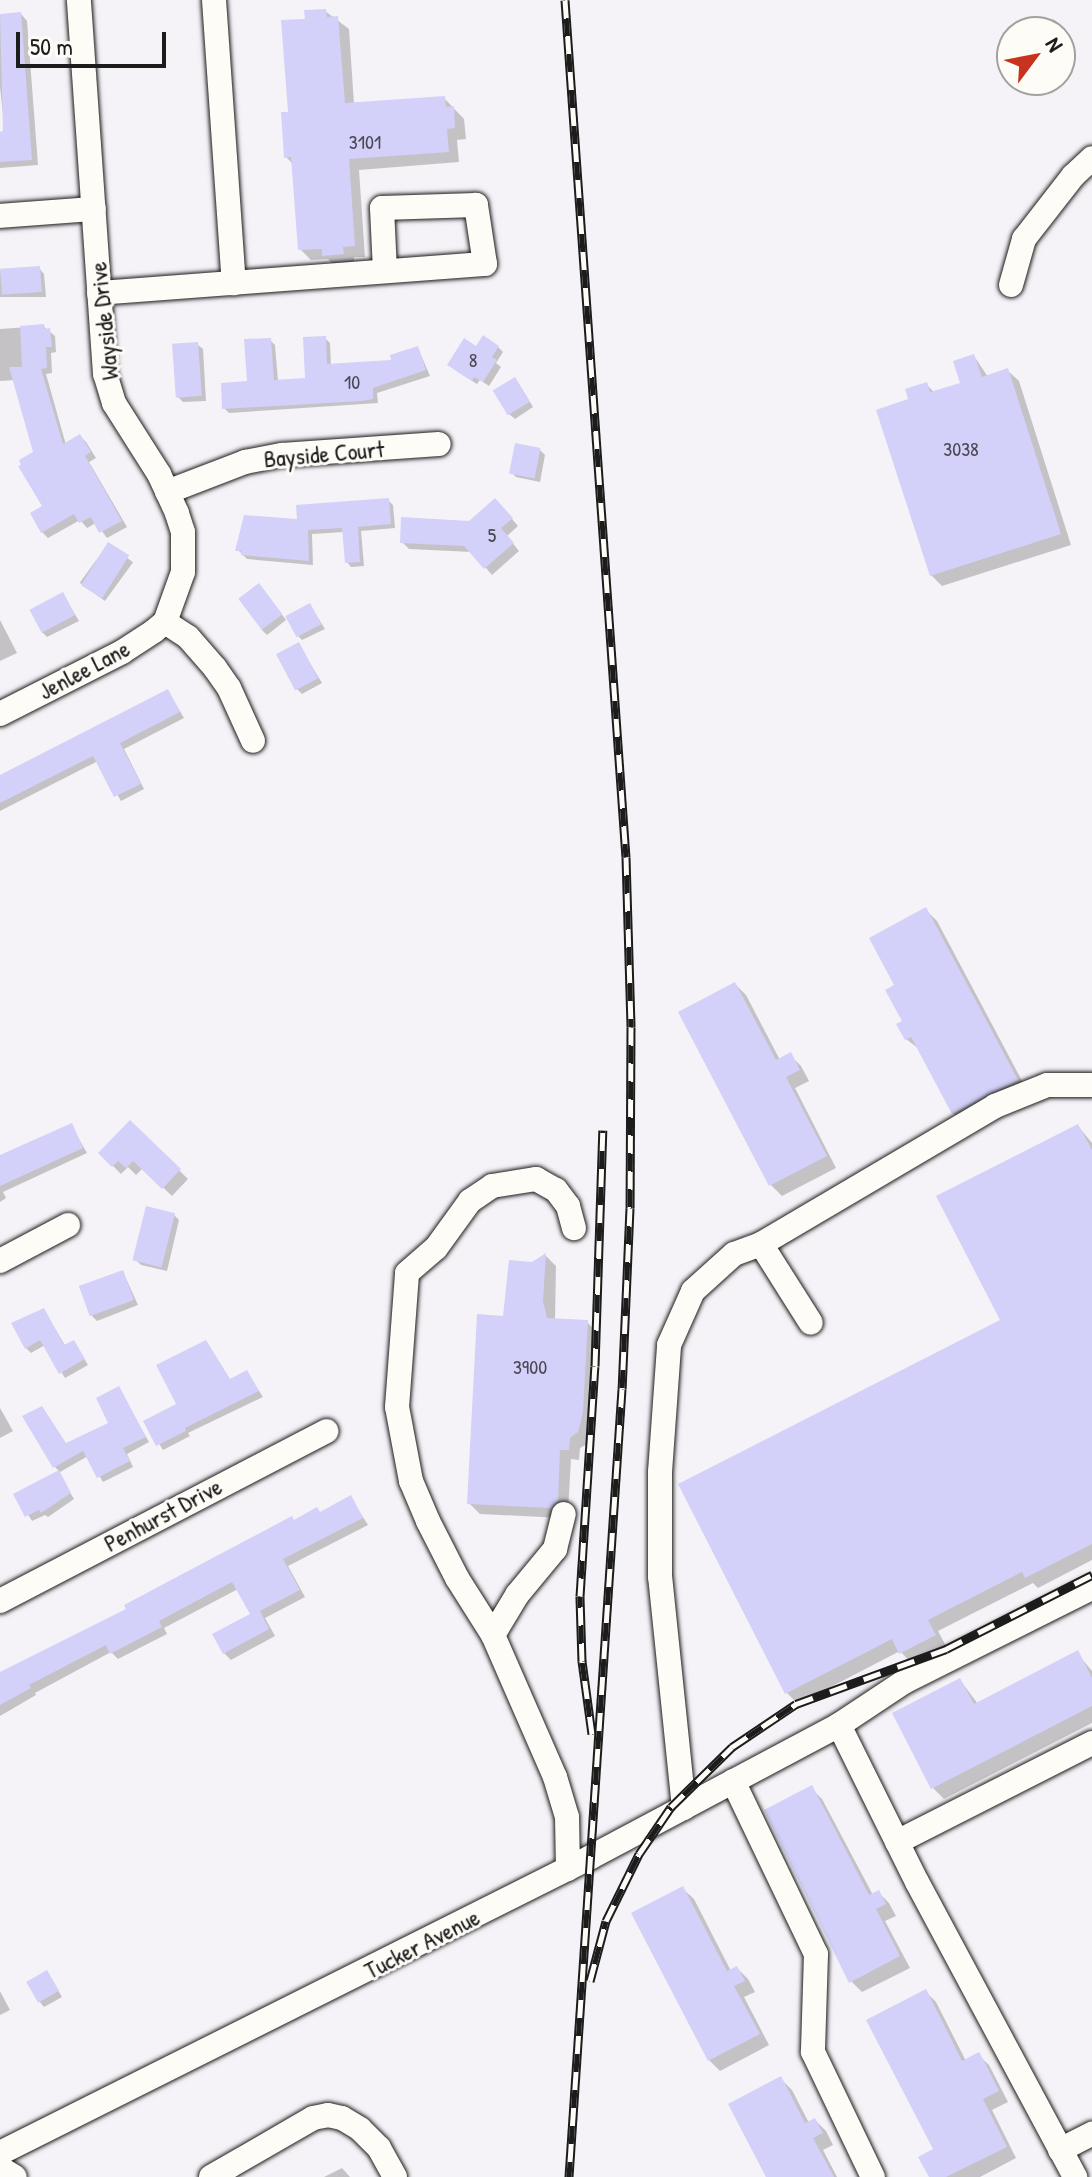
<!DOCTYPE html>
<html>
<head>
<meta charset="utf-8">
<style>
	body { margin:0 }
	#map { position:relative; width:1092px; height:2177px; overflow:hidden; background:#f5f3f7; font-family:"Patrick Hand",sans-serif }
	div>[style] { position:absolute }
	.shadow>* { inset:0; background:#0003; transform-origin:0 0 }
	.building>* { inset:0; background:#d3d0f9; transform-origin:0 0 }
	.roads { filter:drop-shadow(0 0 2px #1c1c1c) drop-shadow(0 0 2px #1c1c1c) }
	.minor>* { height:24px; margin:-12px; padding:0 12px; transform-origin:12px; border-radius:12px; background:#fdfcf7 }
	.rail>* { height:9px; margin-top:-4.5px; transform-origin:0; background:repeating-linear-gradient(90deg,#fdfcf7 0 18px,#1c1c1c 0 36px); box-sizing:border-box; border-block:2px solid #1c1c1c }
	span { translate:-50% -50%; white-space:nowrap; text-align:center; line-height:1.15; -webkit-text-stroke:6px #fdfcf7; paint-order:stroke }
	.number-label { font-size:20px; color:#4a4953 }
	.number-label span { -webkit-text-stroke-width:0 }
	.street-label { font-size:24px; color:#1c1c1c }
	.north { position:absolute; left:996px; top:16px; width:80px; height:80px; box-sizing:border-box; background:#fdfcf7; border:2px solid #a3a29f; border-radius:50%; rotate:58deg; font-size:22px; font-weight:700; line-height:32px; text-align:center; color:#1c1c1c }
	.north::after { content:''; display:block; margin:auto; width:28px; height:36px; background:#c8321e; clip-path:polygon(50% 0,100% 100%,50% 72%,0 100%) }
	.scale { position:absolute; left:16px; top:32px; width:150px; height:36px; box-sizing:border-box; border:4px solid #1c1c1c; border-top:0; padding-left:10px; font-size:24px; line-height:28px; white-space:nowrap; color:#1c1c1c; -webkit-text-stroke:6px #fdfcf7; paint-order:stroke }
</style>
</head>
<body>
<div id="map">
	<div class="shadow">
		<div style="clip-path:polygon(325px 11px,349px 29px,354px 104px,444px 98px,464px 119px,466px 139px,457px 140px,459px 162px,359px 170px,365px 257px,354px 257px,354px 265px,335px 266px,328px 259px,311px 260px,300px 249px,294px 165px,286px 157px,307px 20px)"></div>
		<div style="clip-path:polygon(21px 14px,27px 21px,38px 165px,0 168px,0 134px,5px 133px,0 87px,0 16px)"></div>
		<div style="clip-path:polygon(39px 268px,44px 274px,46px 297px,0 297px,0 271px)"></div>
		<div style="clip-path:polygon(43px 326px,55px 336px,56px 352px,51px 353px,52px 373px,46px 374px,66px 445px,80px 436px,86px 442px,96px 458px,89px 462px,127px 527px,107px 538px,96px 523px,87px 528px,80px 520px,48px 538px,42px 532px,45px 507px,35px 453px,15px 380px,0 381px,0 329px)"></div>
		<div style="clip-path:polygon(325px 338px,330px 343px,331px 366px,394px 362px,418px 348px,430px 376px,377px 393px,378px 403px,229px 413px,224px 408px,249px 383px,270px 340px,275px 345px,278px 381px,307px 380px)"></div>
		<div style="clip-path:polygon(197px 344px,203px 349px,206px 401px,183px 402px,178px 397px)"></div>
		<div style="clip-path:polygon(498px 347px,503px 352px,496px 363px,501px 367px,489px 386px,480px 380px,477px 384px,455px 370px)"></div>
		<div style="clip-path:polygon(974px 356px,988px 377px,1007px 370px,1019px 381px,1071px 545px,942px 586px,931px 575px,911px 400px,926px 384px,935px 393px,963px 384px)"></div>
		<div style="clip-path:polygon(519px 384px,533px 407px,515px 419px,509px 414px)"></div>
		<div style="clip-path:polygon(540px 450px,545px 455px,540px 482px,516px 477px,511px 472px)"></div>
		<div style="clip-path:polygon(388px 500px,393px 505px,395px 528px,361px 531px,364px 566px,351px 567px,347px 562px,344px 532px,312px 534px,313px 565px,247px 559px,238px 550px,299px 521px)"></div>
		<div style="clip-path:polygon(502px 507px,518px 526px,507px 536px,519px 551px,492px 575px,472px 552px,409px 549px,402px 542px,470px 523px)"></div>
		<div style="left:108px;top:544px;width:31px;height:48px;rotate:36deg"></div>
		<div style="clip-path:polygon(264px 591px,286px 620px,267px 635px,262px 630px)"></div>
		<div style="clip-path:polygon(63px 594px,79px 621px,47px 637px,42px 632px)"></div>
		<div style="clip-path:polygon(310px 605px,325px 629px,302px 640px,297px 635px)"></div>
		<div style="clip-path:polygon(0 620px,17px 653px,0 661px)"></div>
		<div style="clip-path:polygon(299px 645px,322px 683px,302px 694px,297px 689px)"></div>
		<div style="clip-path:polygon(168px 691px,184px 718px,124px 749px,144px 789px,121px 801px,98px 761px,0 811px,0 777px)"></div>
		<div style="clip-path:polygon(926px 910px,937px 921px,1028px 1092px,964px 1124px,953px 1113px,919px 1049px,906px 1039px,896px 986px)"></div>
		<div style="clip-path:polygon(735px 984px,746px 995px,780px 1060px,790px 1055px,801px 1066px,809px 1081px,795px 1088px,836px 1168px,782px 1196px,771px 1185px)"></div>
		<div style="clip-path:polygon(130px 1122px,188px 1179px,172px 1196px,143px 1168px,136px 1175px,128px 1167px,121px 1174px,100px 1153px)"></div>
		<div style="clip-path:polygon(71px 1125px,87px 1153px,3px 1192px,6px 1198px,0 1202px,0 1159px)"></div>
		<div style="clip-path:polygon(1078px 1126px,1092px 1143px,1092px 1560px,1038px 1588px,1033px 1583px,938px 1631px,946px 1646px,912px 1664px,900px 1651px,798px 1704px,786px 1692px,1002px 1321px)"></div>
		<div style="clip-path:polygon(174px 1215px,179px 1220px,167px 1271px,141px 1265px,136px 1260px)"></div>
		<div style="clip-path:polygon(546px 1256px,556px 1266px,555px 1320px,587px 1322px,598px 1333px,593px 1424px,589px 1443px,580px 1448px,579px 1460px,571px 1459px,568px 1512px,562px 1518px,480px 1514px,469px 1503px,533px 1264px)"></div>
		<div style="clip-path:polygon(123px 1272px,138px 1305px,97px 1321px,92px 1316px)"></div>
		<div style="clip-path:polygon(44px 1310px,66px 1347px,74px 1342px,88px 1365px,65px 1378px,45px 1345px,31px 1353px,26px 1348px)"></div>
		<div style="clip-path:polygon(206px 1342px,231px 1381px,247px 1372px,263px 1397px,188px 1433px,190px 1436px,163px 1450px,146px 1422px,179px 1405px)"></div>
		<div style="clip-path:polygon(118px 1389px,149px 1442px,127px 1454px,133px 1467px,103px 1482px,88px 1456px,60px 1472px,55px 1467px,67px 1445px,111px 1424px)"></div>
		<div style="clip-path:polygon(0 1408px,13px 1431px,0 1438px)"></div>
		<div style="clip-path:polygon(58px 1473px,74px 1499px,48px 1517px,45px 1515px,32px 1521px,16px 1495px)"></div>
		<div style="clip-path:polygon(351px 1498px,368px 1525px,288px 1566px,305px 1597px,265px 1618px,275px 1636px,231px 1660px,224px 1653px,252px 1615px,238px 1589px,164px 1628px,167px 1634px,118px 1659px,111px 1652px,35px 1693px,36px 1695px,0 1716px,0 1676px,295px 1522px,322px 1514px)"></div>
		<div style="clip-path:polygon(1077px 1653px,1092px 1671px,1092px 1723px,944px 1799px,933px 1788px,960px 1680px,978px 1704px)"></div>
		<div style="clip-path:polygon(811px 1788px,822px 1799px,873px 1895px,878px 1892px,889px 1903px,896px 1916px,885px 1921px,910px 1968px,862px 1992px,851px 1981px)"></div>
		<div style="clip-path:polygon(682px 1888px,694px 1899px,731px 1971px,737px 1968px,748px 1979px,755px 1992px,744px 1997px,769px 2045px,720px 2071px,709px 2060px)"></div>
		<div style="clip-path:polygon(47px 1972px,62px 1997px,44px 2007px,39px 2001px)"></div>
		<div style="clip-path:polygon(0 1991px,10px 2010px,0 2015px)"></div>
		<div style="clip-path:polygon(925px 1991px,936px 2002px,966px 2061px,978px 2055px,989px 2065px,1008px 2102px,992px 2110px,1016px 2158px,980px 2177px,931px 2177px,935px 2150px)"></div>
		<div style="clip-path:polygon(781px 2079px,792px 2090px,809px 2123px,815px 2120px,826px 2131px,833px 2145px,823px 2150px,837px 2177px,769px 2177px)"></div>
		<div style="clip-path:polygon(342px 2168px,350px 2177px,324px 2177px)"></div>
	</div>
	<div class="building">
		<div style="clip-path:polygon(326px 9px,327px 17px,338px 16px,345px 103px,445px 96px,446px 107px,454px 106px,455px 128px,447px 129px,449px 152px,349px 159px,355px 246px,343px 247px,344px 254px,322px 256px,322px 249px,298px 250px,291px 157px,284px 158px,281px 112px,288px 112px,281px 20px,305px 19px,304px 10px)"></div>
		<div style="clip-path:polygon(21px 12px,32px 160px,0 162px,0 132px,3px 131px,0 14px)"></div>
		<div style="left:40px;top:266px;width:26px;height:40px;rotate:86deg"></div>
		<div style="clip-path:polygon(44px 324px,45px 329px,50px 328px,52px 347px,46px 347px,47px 368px,41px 369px,63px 444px,80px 434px,91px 452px,85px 456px,122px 521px,99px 533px,91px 517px,79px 523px,74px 514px,41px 533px,30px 513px,42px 506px,18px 466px,21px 465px,19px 460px,33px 452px,9px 367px,22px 367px,20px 326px)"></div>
		<div style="clip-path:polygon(483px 335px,499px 346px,492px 357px,497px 360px,483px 382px,474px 377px,472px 381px,447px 365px,464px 338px,476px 346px)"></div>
		<div style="clip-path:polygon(326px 336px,327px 364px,391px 360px,390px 355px,418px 346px,426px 370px,373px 388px,373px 399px,362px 401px,222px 409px,221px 383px,247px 381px,244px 339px,271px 338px,274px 380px,305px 378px,303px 337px)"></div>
		<div style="left:198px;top:342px;width:54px;height:26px;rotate:86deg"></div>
		<div style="clip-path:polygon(974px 354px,982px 377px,1008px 368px,1061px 534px,930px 576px,876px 410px,908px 399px,905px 389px,927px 382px,930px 392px,960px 383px,953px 361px)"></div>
		<div style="left:515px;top:377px;width:29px;height:26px;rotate:59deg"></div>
		<div style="left:515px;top:443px;width:26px;height:31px;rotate:11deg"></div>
		<div style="clip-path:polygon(389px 498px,391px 524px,358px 527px,360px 562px,345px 563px,342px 528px,308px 530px,309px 561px,241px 555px,241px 551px,235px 551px,244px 515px,297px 519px,296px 505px)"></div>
		<div style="clip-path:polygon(495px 498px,513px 518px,501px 528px,514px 543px,484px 569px,464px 546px,400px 543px,401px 517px,469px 521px)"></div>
		<div style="left:108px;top:542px;width:25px;height:51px;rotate:32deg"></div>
		<div style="left:259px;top:583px;width:39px;height:26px;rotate:53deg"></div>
		<div style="left:63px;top:592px;width:26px;height:38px;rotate:62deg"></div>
		<div style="left:310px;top:603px;width:24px;height:28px;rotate:62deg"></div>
		<div style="left:299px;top:642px;width:41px;height:26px;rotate:62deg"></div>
		<div style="clip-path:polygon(168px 689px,180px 712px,120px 743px,141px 784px,114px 797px,93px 756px,0 803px,0 775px)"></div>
		<div style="clip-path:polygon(926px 907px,1018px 1080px,952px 1114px,911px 1037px,905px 1040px,896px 1024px,902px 1021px,885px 990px,894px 985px,869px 938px)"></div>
		<div style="clip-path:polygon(735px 982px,776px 1060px,791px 1052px,800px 1070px,786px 1077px,827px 1156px,769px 1186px,678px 1012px)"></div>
		<div style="clip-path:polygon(130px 1120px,181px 1169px,162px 1189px,133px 1161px,126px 1168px,118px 1161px,112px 1167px,98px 1153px)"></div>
		<div style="clip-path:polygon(72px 1123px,83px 1148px,0 1186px,0 1155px)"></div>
		<div style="clip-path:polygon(1078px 1124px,1092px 1150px,1092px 1544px,1025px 1578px,1022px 1572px,928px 1620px,936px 1635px,899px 1654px,892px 1639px,785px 1694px,678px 1484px,1000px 1320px,936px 1196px)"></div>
		<div style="left:146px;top:1206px;width:30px;height:56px;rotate:14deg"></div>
		<div style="clip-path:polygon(546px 1253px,543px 1301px,547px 1318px,588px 1320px,583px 1413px,578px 1432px,570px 1438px,569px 1450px,560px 1450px,558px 1501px,551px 1508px,467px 1504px,477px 1314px,503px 1316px,509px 1260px,532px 1262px)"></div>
		<div style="left:123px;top:1270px;width:32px;height:47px;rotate:70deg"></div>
		<div style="clip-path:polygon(44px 1308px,64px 1345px,74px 1340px,85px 1359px,59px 1374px,40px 1340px,25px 1349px,11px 1323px)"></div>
		<div style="clip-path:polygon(206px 1340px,230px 1379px,247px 1370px,259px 1391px,185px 1428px,186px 1431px,156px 1446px,143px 1421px,176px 1404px,156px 1365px)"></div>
		<div style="clip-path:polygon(119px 1386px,146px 1437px,123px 1448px,130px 1461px,97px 1478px,83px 1451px,53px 1468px,22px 1416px,42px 1406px,66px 1443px,108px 1423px,96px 1398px)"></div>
		<div style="clip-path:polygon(59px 1470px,71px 1493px,41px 1513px,39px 1510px,25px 1517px,13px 1494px)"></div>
		<div style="clip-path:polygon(351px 1495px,363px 1518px,283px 1559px,300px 1590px,260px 1611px,269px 1629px,223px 1654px,212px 1634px,250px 1614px,232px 1582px,159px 1621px,162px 1627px,110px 1654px,106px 1645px,29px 1685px,31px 1688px,0 1705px,0 1672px,126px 1609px,124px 1605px,292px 1516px,294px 1520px,317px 1507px,320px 1512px)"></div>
		<div style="clip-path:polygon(1078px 1650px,1092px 1678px,1092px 1706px,931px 1789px,892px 1713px,960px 1678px,974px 1704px)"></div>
		<div style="clip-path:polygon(812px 1785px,869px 1895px,879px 1890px,886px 1904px,876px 1909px,900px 1956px,849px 1983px,764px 1810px)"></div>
		<div style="clip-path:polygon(683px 1886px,727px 1971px,737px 1966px,745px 1981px,734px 1986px,760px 2034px,708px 2061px,631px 1913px)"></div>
		<div style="left:47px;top:1970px;width:24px;height:24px;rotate:60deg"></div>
		<div style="clip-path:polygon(926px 1989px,962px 2061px,979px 2052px,983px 2059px,999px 2091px,983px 2099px,1007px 2147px,946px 2177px,929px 2177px,918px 2157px,933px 2149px,866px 2020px)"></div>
		<div style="clip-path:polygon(781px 2076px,805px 2123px,815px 2118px,823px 2133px,813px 2138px,834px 2177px,766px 2177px,728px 2104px)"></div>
	</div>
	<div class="roads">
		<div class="minor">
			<div style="left:214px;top:0;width:284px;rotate:86deg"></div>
			<div style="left:0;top:216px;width:94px;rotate:-4.3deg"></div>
			<div style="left:1011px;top:285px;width:48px;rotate:-74.2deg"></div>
			<div style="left:1024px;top:239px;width:80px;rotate:-52.1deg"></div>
			<div style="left:1073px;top:176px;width:26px;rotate:-43deg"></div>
			<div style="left:99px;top:293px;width:387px;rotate:-4.3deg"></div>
			<div style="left:485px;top:264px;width:60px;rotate:-98.7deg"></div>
			<div style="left:476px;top:205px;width:94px;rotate:178.2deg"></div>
			<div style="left:382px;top:208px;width:63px;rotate:87.3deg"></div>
			<div style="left:167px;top:492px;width:84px;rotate:-21deg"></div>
			<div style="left:245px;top:462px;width:38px;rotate:-11deg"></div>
			<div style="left:282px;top:455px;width:157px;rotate:-4deg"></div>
			<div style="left:165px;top:622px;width:27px;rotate:33deg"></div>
			<div style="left:188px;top:637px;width:41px;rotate:48.9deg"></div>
			<div style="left:215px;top:668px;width:24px;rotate:55deg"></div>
			<div style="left:229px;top:688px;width:58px;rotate:65.6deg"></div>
			<div style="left:0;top:714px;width:137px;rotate:-26.9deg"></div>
			<div style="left:122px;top:652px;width:38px;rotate:-33deg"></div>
			<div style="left:154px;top:631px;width:14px;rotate:-39deg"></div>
			<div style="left:165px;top:622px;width:53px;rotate:-70.2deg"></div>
			<div style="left:183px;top:572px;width:40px;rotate:-90deg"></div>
			<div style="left:183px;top:532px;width:20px;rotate:-108deg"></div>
			<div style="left:177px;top:513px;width:43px;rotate:-114.8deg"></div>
			<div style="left:159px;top:474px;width:84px;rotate:-122.4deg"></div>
			<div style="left:114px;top:403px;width:30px;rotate:-107deg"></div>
			<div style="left:105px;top:374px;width:375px;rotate:-94deg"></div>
			<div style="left:761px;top:1244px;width:93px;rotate:57.7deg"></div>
			<div style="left:0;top:1261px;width:77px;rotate:-27.9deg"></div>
			<div style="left:0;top:1601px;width:368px;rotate:-27.5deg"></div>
			<div style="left:493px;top:1635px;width:47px;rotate:-59deg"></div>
			<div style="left:517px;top:1595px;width:60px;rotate:-50.4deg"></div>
			<div style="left:555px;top:1549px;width:36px;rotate:-76deg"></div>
			<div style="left:839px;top:1725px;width:175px;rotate:63.6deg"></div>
			<div style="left:917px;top:1882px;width:335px;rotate:61.8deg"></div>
			<div style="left:733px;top:1781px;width:192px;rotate:64.4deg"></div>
			<div style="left:816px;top:1954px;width:98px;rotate:91.8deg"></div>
			<div style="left:813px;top:2052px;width:139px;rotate:64.4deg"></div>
			<div style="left:684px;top:1808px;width:232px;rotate:-95.9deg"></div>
			<div style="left:660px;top:1577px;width:105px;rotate:-90deg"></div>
			<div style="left:660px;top:1472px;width:127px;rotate:-85.9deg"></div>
			<div style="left:669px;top:1345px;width:59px;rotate:-66deg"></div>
			<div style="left:693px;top:1291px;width:55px;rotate:-42.1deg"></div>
			<div style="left:734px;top:1254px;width:29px;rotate:-20deg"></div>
			<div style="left:761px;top:1244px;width:272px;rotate:-30.5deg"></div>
			<div style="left:995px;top:1106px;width:56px;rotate:-22deg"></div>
			<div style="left:1047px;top:1085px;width:45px"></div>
			<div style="left:897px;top:1842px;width:219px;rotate:-26.9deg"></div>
			<div style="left:568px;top:1869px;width:52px;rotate:-91.1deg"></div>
			<div style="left:567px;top:1817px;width:42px;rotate:-106.7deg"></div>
			<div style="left:555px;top:1777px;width:155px;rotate:-113.6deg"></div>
			<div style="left:493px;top:1635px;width:67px;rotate:-122.3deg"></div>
			<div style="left:457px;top:1578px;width:64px;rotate:-117deg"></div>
			<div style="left:428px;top:1521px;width:43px;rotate:-113deg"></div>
			<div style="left:411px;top:1481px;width:75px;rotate:-100.7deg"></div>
			<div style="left:397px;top:1407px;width:134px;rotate:-85.7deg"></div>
			<div style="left:407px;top:1273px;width:38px;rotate:-41deg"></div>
			<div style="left:436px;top:1248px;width:58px;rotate:-54.1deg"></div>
			<div style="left:470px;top:1201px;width:27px;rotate:-34deg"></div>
			<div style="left:492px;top:1186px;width:45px;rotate:-9deg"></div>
			<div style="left:536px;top:1179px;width:23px;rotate:29deg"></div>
			<div style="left:556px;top:1190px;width:20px;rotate:53deg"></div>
			<div style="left:568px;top:1206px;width:23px;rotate:75deg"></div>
			<div style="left:1060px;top:2150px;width:36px;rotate:-27deg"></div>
			<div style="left:0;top:2153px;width:661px;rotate:-26.6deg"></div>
			<div style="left:591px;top:1857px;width:281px;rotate:-28deg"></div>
			<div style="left:839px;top:1725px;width:78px;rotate:-33.5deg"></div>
			<div style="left:904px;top:1682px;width:210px;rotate:-26.6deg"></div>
			<div style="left:0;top:2168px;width:17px;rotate:31deg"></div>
			<div style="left:211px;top:2177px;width:118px;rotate:-30deg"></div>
			<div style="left:313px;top:2118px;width:15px;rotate:-11deg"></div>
			<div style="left:328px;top:2115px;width:14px;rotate:12deg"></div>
			<div style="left:342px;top:2118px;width:21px;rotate:31deg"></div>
			<div style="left:360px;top:2129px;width:27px;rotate:45deg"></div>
			<div style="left:379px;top:2148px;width:33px;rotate:61deg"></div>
		</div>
	</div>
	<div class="rail">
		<div style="left:565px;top:0;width:859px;rotate:85.93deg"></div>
		<div style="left:626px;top:857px;width:170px;rotate:88.3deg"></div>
		<div style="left:631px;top:1027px;width:181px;rotate:90.3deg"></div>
		<div style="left:630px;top:1208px;width:181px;rotate:92.5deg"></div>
		<div style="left:622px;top:1389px;width:790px;rotate:93.85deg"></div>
		<div style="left:592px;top:1734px;width:74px;rotate:-97.8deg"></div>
		<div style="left:582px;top:1661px;width:65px;rotate:-91.8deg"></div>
		<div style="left:580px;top:1596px;width:230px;rotate:-86.3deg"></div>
		<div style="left:595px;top:1366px;width:236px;rotate:-88.1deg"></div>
		<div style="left:590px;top:1981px;width:62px;rotate:-75.1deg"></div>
		<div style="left:606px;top:1921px;width:75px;rotate:-63.8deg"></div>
		<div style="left:639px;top:1854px;width:57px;rotate:-55.8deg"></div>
		<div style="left:671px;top:1807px;width:86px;rotate:-44.5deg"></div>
		<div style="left:732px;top:1747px;width:77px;rotate:-33.9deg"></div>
		<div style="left:796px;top:1704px;width:160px;rotate:-20.1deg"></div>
		<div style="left:946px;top:1649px;width:164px;rotate:-26.9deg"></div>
	</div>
	<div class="number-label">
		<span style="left:365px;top:141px">3101</span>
		<span style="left:473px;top:359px">8</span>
		<span style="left:352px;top:381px">10</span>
		<span style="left:961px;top:448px">3038</span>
		<span style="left:492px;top:534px">5</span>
		<span style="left:530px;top:1366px">3900</span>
	</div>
	<div class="street-label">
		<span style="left:104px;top:321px;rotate:-96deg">Wayside Drive</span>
		<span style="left:324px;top:454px;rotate:-5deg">Bayside Court</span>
		<span style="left:84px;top:670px;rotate:-28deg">Jenlee Lane</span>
		<span style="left:163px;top:1515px;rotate:-28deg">Penhurst Drive</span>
		<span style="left:422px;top:1944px;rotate:-27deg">Tucker Avenue</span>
	</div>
	<div class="north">N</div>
	<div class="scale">50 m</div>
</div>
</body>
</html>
